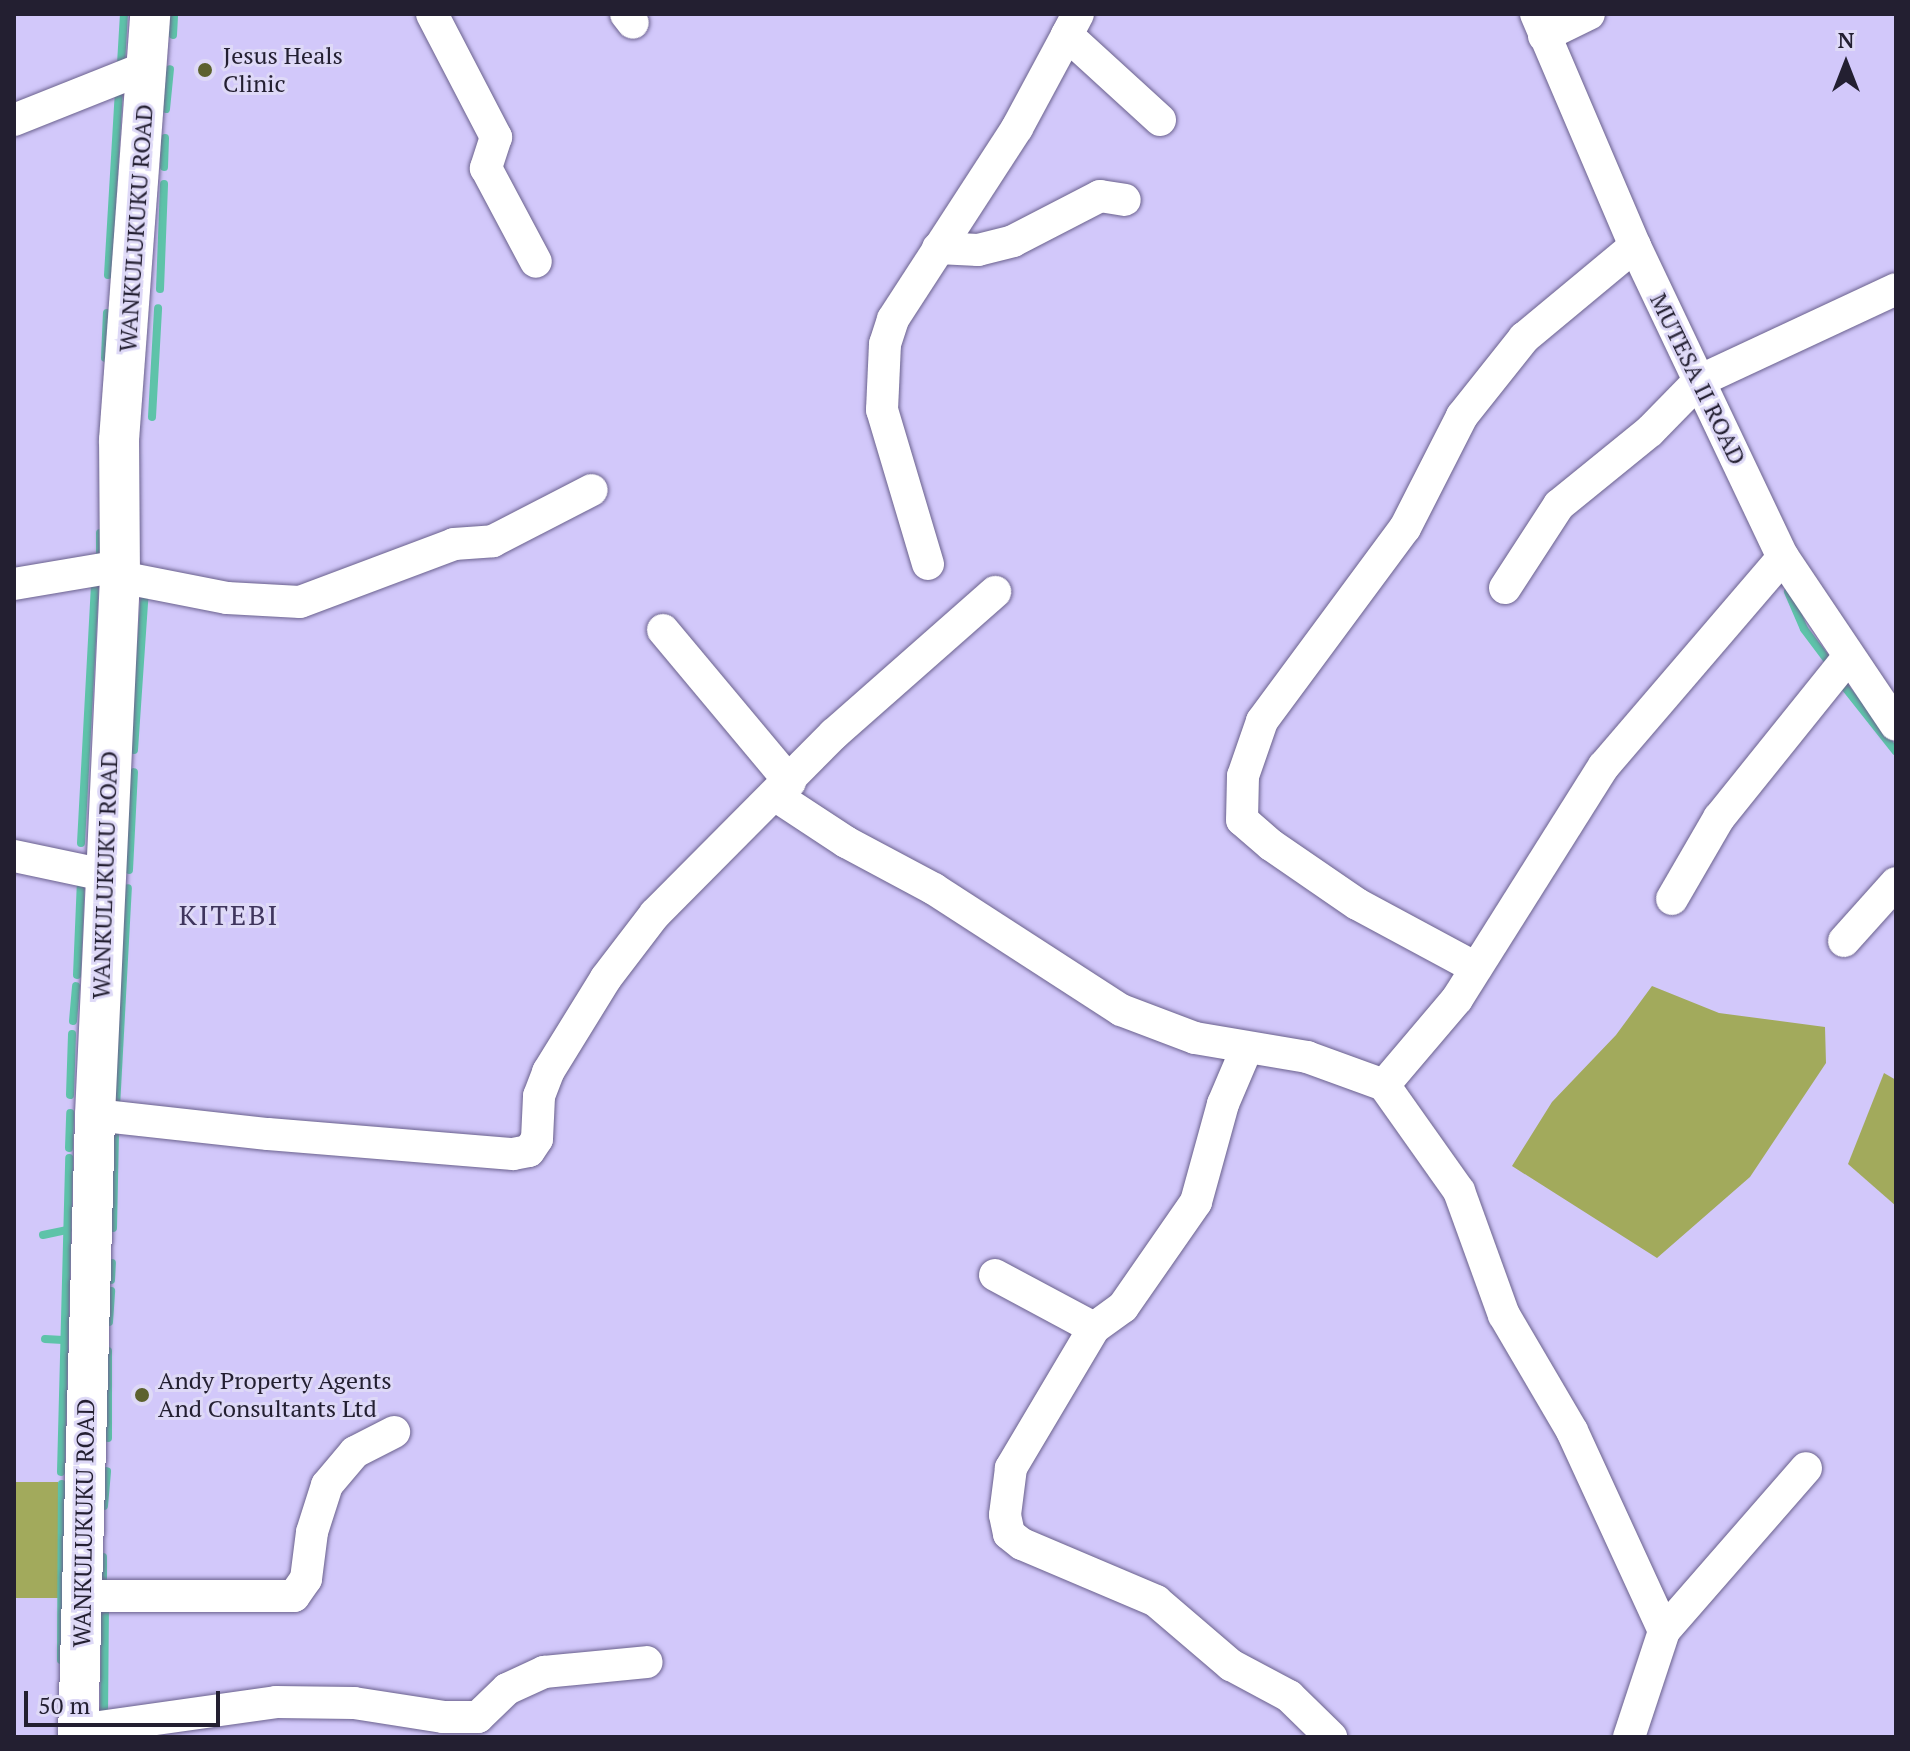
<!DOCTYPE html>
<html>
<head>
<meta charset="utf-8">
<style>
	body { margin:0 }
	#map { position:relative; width:1910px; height:1751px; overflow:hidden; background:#d2c8fa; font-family:"PT Serif",serif }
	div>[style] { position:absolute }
	.green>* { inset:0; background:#a2aa5c; transform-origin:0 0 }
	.stream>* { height:8px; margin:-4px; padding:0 4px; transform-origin:4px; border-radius:4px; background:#5ec3a9 }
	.roads { filter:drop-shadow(0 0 2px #6a618d) drop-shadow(0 0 2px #6a618d) }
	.minor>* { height:32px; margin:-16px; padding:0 16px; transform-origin:16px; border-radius:16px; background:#fff }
	.major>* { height:40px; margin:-20px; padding:0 20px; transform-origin:20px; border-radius:20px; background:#fff }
	.dots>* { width:22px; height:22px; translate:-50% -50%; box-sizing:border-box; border:4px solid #ded9f7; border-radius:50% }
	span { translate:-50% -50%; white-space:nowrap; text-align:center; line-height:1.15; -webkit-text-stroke:6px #ded9f7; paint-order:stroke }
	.poi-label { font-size:24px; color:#231f31 }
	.left { translate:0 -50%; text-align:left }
	.street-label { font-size:24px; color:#231f31 }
	.quarter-label { font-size:28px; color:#3f355d; letter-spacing:2px }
	.frame { position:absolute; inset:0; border:16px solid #231f31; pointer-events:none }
	.north { position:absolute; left:1806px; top:24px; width:80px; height:80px; -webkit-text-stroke:6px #ded9f7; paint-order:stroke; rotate:0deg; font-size:22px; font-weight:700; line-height:32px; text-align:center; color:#231f31 }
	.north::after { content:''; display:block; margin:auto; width:28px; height:36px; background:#231f31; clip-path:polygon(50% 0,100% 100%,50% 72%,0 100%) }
	.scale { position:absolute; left:24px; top:1691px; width:196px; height:36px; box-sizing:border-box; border:4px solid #231f31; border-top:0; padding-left:10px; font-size:24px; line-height:28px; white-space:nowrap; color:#231f31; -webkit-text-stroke:6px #ded9f7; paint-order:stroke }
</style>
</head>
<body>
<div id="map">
	<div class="green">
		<div style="clip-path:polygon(1652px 986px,1719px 1013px,1825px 1027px,1826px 1063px,1750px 1177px,1657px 1258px,1512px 1166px,1552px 1102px,1616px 1035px)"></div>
		<div style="clip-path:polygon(1884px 1073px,1896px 1080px,1896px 1206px,1848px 1164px)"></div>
		<div style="left:14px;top:1482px;width:44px;height:116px"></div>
	</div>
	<div class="stream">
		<div style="left:173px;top:35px;width:21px;rotate:-87deg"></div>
		<div style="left:121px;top:64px;width:50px;rotate:-86.6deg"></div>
		<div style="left:166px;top:109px;width:40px;rotate:-84.3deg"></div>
		<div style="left:164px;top:167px;width:29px;rotate:-88deg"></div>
		<div style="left:108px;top:275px;width:187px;rotate:-86.6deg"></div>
		<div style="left:160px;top:289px;width:105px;rotate:-87.8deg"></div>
		<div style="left:105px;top:358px;width:45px;rotate:-87.5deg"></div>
		<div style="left:152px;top:417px;width:109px;rotate:-86.8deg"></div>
		<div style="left:100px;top:552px;width:19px;rotate:-90deg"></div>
		<div style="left:1788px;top:592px;width:40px;rotate:66.6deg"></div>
		<div style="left:1804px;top:629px;width:45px;rotate:53.1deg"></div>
		<div style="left:1840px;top:681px;width:90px;rotate:51.7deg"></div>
		<div style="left:134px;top:750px;width:162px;rotate:-86.1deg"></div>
		<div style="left:81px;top:843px;width:262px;rotate:-86.9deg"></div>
		<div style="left:129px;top:870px;width:98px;rotate:-87.1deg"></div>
		<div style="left:77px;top:975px;width:94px;rotate:-87.6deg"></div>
		<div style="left:73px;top:1021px;width:35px;rotate:-85deg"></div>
		<div style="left:70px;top:1095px;width:61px;rotate:-88.1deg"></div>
		<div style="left:116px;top:1107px;width:219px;rotate:-86.9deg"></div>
		<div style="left:69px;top:1148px;width:35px;rotate:-88deg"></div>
		<div style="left:113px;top:1228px;width:93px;rotate:-88.8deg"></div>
		<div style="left:43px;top:1235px;width:25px;rotate:-12deg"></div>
		<div style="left:111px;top:1280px;width:17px;rotate:-87deg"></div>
		<div style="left:109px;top:1322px;width:31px;rotate:-86deg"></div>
		<div style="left:45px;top:1339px;width:18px;rotate:3deg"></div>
		<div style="left:108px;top:1351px;width:87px;rotate:90deg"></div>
		<div style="left:61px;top:1472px;width:314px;rotate:-88.5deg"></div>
		<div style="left:104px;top:1506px;width:35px;rotate:-85deg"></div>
		<div style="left:103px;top:1557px;width:26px;rotate:90deg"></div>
		<div style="left:61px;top:1660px;width:176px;rotate:-89.7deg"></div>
		<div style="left:104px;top:1718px;width:113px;rotate:-89.5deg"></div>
	</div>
	<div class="roads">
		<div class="minor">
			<div style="left:432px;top:14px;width:139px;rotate:62.5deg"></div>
			<div style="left:496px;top:137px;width:33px;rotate:108deg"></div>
			<div style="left:486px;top:168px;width:106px;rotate:62deg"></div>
			<div style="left:626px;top:14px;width:11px;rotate:52deg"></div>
			<div style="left:1078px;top:14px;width:24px;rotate:118deg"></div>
			<div style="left:1067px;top:35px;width:126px;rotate:42.4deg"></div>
			<div style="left:1536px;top:14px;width:252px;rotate:66.9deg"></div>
			<div style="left:1635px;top:246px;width:344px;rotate:64.6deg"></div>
			<div style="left:1783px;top:557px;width:202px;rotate:56.1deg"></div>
			<div style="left:1544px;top:36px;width:50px;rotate:-26.1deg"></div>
			<div style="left:14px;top:120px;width:143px;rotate:-21.7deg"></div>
			<div style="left:938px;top:248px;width:40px;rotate:2.9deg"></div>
			<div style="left:978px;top:250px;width:36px;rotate:-14deg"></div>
			<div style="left:1013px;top:241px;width:98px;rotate:-27.3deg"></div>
			<div style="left:1100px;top:196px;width:25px;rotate:9deg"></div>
			<div style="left:928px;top:564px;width:161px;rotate:-106.6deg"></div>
			<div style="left:882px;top:410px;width:66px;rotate:-87.4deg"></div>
			<div style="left:885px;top:344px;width:26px;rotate:-72deg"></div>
			<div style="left:893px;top:319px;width:228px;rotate:-57deg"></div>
			<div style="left:1017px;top:128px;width:106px;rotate:-61.7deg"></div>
			<div style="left:120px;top:577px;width:109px;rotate:11.1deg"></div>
			<div style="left:227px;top:598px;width:73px;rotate:3.1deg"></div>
			<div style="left:300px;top:602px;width:165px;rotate:-20.6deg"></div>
			<div style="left:454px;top:544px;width:39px;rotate:-4deg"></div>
			<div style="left:493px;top:541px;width:111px;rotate:-27.3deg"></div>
			<div style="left:14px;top:584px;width:108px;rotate:-9.6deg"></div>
			<div style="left:1505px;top:588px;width:99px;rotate:-57deg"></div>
			<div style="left:1559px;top:505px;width:117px;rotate:-39.1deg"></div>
			<div style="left:1650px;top:431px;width:70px;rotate:-45.6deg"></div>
			<div style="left:1699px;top:381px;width:217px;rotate:-25deg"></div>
			<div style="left:663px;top:630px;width:198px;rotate:50.1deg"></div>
			<div style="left:776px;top:796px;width:84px;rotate:33.3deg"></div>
			<div style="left:846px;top:842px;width:100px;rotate:28.1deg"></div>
			<div style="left:934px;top:889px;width:223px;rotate:32.9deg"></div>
			<div style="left:1121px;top:1010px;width:79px;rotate:20.7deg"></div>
			<div style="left:1195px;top:1038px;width:114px;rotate:9.6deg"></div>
			<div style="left:1307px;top:1057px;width:82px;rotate:20deg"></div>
			<div style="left:1384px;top:1085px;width:130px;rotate:54.7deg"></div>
			<div style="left:1459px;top:1191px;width:132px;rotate:70.1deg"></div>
			<div style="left:1504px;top:1315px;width:134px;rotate:59.6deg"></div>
			<div style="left:1572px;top:1431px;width:220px;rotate:65.3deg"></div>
			<div style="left:1664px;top:1631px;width:216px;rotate:-48.9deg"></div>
			<div style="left:14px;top:856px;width:92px;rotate:11.9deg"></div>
			<div style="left:1672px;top:899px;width:94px;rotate:-59.9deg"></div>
			<div style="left:1719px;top:818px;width:204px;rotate:-51.2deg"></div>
			<div style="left:1844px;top:941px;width:78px;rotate:-48.1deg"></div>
			<div style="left:1476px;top:968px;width:135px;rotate:-151.7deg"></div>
			<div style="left:1357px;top:904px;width:104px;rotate:-145.5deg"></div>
			<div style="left:1271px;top:845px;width:38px;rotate:-139deg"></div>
			<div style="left:1242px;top:820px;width:44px;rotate:-88.7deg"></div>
			<div style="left:1243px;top:776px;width:58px;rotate:-70.9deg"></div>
			<div style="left:1262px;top:721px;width:240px;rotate:-53.5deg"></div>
			<div style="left:1405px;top:528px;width:126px;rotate:-63deg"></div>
			<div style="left:1462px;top:416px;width:100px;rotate:-51.5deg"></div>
			<div style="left:1524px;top:338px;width:144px;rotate:-39.7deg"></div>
			<div style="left:1246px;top:1050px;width:59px;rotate:113.1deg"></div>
			<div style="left:1223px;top:1104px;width:102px;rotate:105.4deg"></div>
			<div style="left:1196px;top:1202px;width:128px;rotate:124.8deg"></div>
			<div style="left:1123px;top:1307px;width:36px;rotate:144deg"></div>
			<div style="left:1094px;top:1328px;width:163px;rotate:120.7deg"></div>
			<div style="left:1011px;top:1468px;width:47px;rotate:97.3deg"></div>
			<div style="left:1005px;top:1515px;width:19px;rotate:78deg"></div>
			<div style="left:1009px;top:1534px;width:16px;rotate:38deg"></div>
			<div style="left:1022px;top:1544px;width:146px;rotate:23deg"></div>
			<div style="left:1156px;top:1601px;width:99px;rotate:40.5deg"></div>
			<div style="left:1231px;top:1665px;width:66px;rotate:28.1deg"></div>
			<div style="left:1289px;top:1696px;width:59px;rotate:44.3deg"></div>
			<div style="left:1384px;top:1085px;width:113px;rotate:-49.7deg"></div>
			<div style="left:1457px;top:999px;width:275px;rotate:-57.8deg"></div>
			<div style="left:1604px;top:766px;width:275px;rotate:-49.4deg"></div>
			<div style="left:95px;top:1115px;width:174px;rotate:6.3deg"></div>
			<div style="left:268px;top:1134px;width:246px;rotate:4.7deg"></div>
			<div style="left:513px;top:1154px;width:16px;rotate:-11deg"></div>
			<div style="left:529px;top:1151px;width:14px;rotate:-56deg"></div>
			<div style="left:537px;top:1139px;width:43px;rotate:-87.3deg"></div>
			<div style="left:539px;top:1096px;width:26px;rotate:-69deg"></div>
			<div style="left:548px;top:1072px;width:110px;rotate:-58.3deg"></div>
			<div style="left:606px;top:978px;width:81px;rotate:-52.6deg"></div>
			<div style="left:655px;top:914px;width:254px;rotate:-45.2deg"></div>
			<div style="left:834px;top:734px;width:215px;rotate:-41.4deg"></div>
			<div style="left:995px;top:1275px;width:112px;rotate:28.2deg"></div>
			<div style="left:82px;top:1596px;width:212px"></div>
			<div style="left:294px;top:1596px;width:21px;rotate:-55deg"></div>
			<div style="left:306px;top:1579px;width:47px;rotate:-82.7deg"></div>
			<div style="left:312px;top:1532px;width:49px;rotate:-72.3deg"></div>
			<div style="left:327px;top:1485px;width:43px;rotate:-49.7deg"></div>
			<div style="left:355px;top:1452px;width:44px;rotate:-27.1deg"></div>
			<div style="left:78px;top:1730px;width:200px;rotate:-8deg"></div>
			<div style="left:276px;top:1702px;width:78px;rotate:0.7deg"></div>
			<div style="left:354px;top:1703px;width:90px;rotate:8.9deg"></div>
			<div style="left:443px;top:1717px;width:35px"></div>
			<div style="left:478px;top:1717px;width:40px;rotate:-44deg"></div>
			<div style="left:507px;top:1689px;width:41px;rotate:-24.7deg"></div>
			<div style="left:544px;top:1672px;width:103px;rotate:-5.5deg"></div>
			<div style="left:1629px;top:1737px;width:112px;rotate:-71.7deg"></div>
		</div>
		<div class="major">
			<div style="left:78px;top:1737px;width:622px;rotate:-88.43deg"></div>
			<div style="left:95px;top:1115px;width:539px;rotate:-87.34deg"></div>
			<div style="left:120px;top:577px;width:137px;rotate:-90.4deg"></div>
			<div style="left:119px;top:440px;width:427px;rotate:-85.8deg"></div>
		</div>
	</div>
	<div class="dots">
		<div style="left:205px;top:70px;background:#5c612e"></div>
		<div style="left:142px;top:1395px;background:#5c612e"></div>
	</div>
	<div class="poi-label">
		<span class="left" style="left:223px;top:70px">Jesus Heals<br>Clinic</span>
		<span class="left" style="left:158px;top:1395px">Andy Property Agents<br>And Consultants Ltd</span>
	</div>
	<div class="street-label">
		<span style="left:136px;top:228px;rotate:-86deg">WANKULUKUKU ROAD</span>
		<span style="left:1698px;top:379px;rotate:64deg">MUTESA II ROAD</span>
		<span style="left:105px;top:875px;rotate:-88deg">WANKULUKUKU ROAD</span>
		<span style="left:84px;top:1523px;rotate:-89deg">WANKULUKUKU ROAD</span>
	</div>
	<div class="quarter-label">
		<span style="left:229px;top:915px">KITEBI</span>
	</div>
	<div class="frame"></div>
	<div class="north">N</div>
	<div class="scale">50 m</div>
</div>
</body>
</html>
